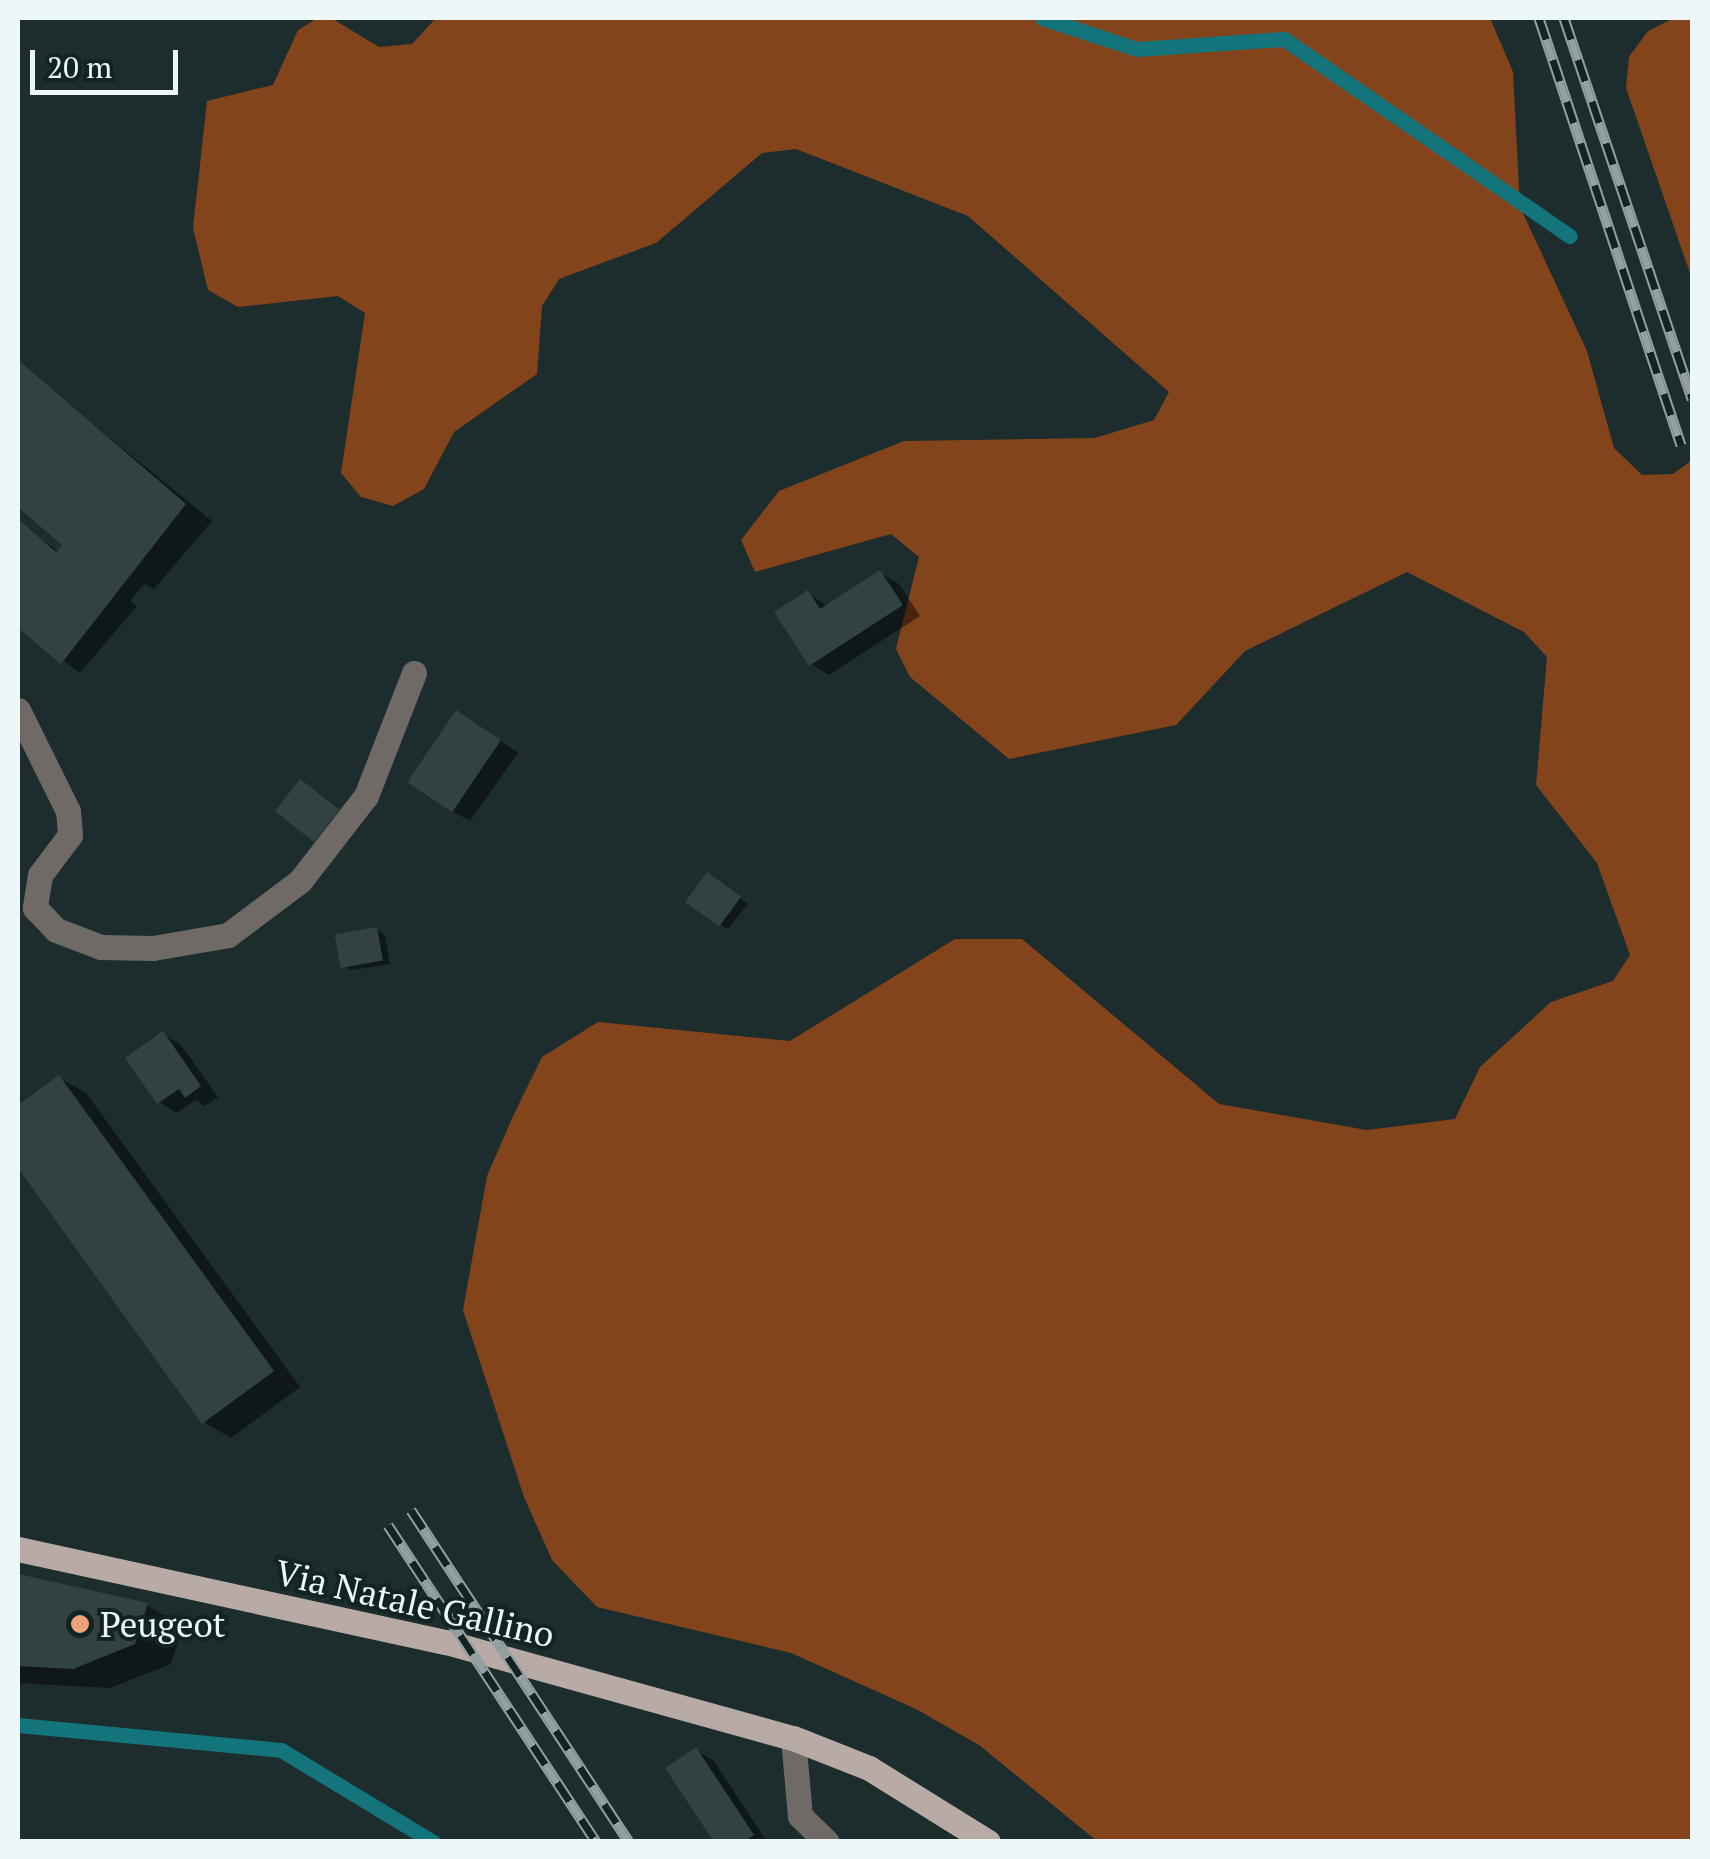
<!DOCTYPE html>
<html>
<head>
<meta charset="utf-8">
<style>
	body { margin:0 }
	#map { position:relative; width:1710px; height:1859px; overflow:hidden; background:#1d2c2d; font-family:"PT Serif",serif }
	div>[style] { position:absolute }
	.forest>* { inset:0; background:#84441b }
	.shadow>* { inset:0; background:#0007 }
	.stream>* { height:15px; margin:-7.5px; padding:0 7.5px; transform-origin:7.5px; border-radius:7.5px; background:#13747b }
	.building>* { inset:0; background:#324243; transform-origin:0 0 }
	.minor>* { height:25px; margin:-12.5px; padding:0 12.5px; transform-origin:12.5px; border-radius:12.5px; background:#706a67 }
	.major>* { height:25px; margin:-12.5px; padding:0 12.5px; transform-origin:12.5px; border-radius:12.5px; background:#b8aba5 }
	.rail>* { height:11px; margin-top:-5.5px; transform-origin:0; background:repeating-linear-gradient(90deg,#132223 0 22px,#939fa0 0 44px); box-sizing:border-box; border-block:2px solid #939fa0 }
	.dots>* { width:28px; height:28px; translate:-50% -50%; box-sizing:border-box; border:5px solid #132223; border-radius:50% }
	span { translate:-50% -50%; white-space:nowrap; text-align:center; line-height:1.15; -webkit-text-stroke:8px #132223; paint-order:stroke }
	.street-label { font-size:35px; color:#edf7f7 }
	.poi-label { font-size:35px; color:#edf7f7 }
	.left { translate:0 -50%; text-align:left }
	.frame { position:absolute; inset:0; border:20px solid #edf7f7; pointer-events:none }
	.scale { position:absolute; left:30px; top:50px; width:148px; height:45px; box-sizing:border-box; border:5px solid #edf7f7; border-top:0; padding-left:12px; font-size:30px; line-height:35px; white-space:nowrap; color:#edf7f7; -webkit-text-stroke:8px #132223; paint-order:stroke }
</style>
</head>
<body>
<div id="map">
	<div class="forest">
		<div style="clip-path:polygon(318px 18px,331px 18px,379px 47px,412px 44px,436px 18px,1490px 18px,1513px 72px,1520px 207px,1587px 351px,1614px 448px,1642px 475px,1673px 474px,1692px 460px,1692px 1841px,1097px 1841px,979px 1745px,916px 1709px,791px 1653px,597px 1607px,552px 1560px,524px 1497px,463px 1310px,487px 1176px,514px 1114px,542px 1057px,598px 1022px,790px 1041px,955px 939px,1022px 939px,1219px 1104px,1367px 1130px,1455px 1119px,1480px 1067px,1551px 1002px,1613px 981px,1630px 955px,1597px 863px,1536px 785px,1547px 657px,1524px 632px,1407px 572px,1245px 651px,1176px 725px,1009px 759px,910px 677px,896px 649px,919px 557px,891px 534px,755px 572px,741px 540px,779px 491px,904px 441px,1095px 438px,1154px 420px,1169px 392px,968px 216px,796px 149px,762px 153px,656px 243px,559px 279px,542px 306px,537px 374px,454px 432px,424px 489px,393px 506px,361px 497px,341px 473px,365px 313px,338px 296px,238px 307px,208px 290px,193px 228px,207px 101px,273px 85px,298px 30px)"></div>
		<div style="clip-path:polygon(1674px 18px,1692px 18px,1692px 279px,1626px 88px,1629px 57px,1648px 31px)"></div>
	</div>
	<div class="shadow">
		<div style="clip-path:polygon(19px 364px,212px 521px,154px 589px,144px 584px,130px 601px,137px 606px,80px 673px,18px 625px,18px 522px,59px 552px,66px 545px,18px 504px)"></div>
		<div style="clip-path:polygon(880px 573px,899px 584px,920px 616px,829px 675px,811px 664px,808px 593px,828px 607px)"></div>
		<div style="clip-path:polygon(475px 723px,518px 753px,470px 821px,452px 811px)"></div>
		<div style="clip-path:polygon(716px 880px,748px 904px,728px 929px,720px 925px)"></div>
		<div style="clip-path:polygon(377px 930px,385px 935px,390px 964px,352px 970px,343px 966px)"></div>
		<div style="clip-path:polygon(163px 1034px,181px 1045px,218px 1097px,205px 1106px,195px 1100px,177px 1113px,159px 1102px)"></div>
		<div style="clip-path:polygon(59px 1078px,86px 1093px,300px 1387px,231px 1438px,204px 1422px,18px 1164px,18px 1108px)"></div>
		<div style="clip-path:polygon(18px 1576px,147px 1606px,183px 1626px,171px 1664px,110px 1688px,18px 1683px)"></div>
		<div style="clip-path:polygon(696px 1750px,714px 1761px,767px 1842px,716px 1842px)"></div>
	</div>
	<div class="stream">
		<div style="left:1042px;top:18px;width:100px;rotate:18.1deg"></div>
		<div style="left:1137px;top:49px;width:147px;rotate:-3.9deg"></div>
		<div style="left:1284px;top:39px;width:347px;rotate:34.6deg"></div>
		<div style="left:18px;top:1725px;width:264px;rotate:5.4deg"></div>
		<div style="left:281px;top:1750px;width:178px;rotate:31.2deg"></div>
	</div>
	<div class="building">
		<div style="clip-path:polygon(18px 360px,186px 504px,61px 664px,18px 628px,18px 519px,56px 552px,62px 545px,18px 507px)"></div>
		<div style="clip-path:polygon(880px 570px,903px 605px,809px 666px,774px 612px,808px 590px,820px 609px)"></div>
		<div style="left:456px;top:710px;width:54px;height:87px;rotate:34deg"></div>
		<div style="left:300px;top:779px;width:50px;height:41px;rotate:38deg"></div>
		<div style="left:707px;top:872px;width:42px;height:37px;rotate:36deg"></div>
		<div style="left:377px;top:927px;width:34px;height:43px;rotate:80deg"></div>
		<div style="clip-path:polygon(163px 1031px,201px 1086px,185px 1098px,179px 1089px,157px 1104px,125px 1058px)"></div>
		<div style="clip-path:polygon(59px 1075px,274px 1371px,202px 1424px,18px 1168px,18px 1105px)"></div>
		<div style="clip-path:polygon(18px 1574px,148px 1603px,135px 1644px,73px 1669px,18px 1666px)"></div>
		<div style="clip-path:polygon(696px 1747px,754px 1835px,744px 1842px,714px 1842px,665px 1768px)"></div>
	</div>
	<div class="minor">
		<div style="left:18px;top:710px;width:113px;rotate:63.7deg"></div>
		<div style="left:68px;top:811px;width:24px;rotate:85deg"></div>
		<div style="left:70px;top:835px;width:50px;rotate:126.9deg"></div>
		<div style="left:40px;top:875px;width:33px;rotate:99deg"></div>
		<div style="left:35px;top:908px;width:30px;rotate:46deg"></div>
		<div style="left:56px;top:930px;width:48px;rotate:20.7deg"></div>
		<div style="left:101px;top:947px;width:52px;rotate:1.1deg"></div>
		<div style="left:153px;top:948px;width:76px;rotate:-9.8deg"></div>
		<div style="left:228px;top:935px;width:90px;rotate:-36.9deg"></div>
		<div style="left:300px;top:881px;width:108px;rotate:-52.2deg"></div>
		<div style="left:366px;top:796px;width:132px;rotate:-68.7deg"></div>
		<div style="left:793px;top:1738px;width:78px;rotate:84.9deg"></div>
		<div style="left:800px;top:1816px;width:37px;rotate:44deg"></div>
	</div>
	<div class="major">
		<div style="left:18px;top:1549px;width:438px;rotate:12.3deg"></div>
		<div style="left:446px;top:1642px;width:360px;rotate:15.5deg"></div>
		<div style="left:793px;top:1738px;width:82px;rotate:21.5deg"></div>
		<div style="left:869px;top:1768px;width:140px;rotate:31.9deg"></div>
	</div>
	<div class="rail">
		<div style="left:1539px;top:18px;width:450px;rotate:71.6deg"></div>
		<div style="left:1564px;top:18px;width:402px;rotate:71.4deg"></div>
		<div style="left:411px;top:1510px;width:397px;rotate:56.7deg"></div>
		<div style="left:388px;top:1525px;width:379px;rotate:56.7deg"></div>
	</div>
	<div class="dots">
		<div style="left:80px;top:1624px;background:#f0a378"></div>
	</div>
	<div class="street-label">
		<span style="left:415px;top:1603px;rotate:13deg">Via Natale Gallino</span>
	</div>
	<div class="poi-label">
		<span class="left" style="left:100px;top:1624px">Peugeot</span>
	</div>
	<div class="frame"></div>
	<div class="scale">20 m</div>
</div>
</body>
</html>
